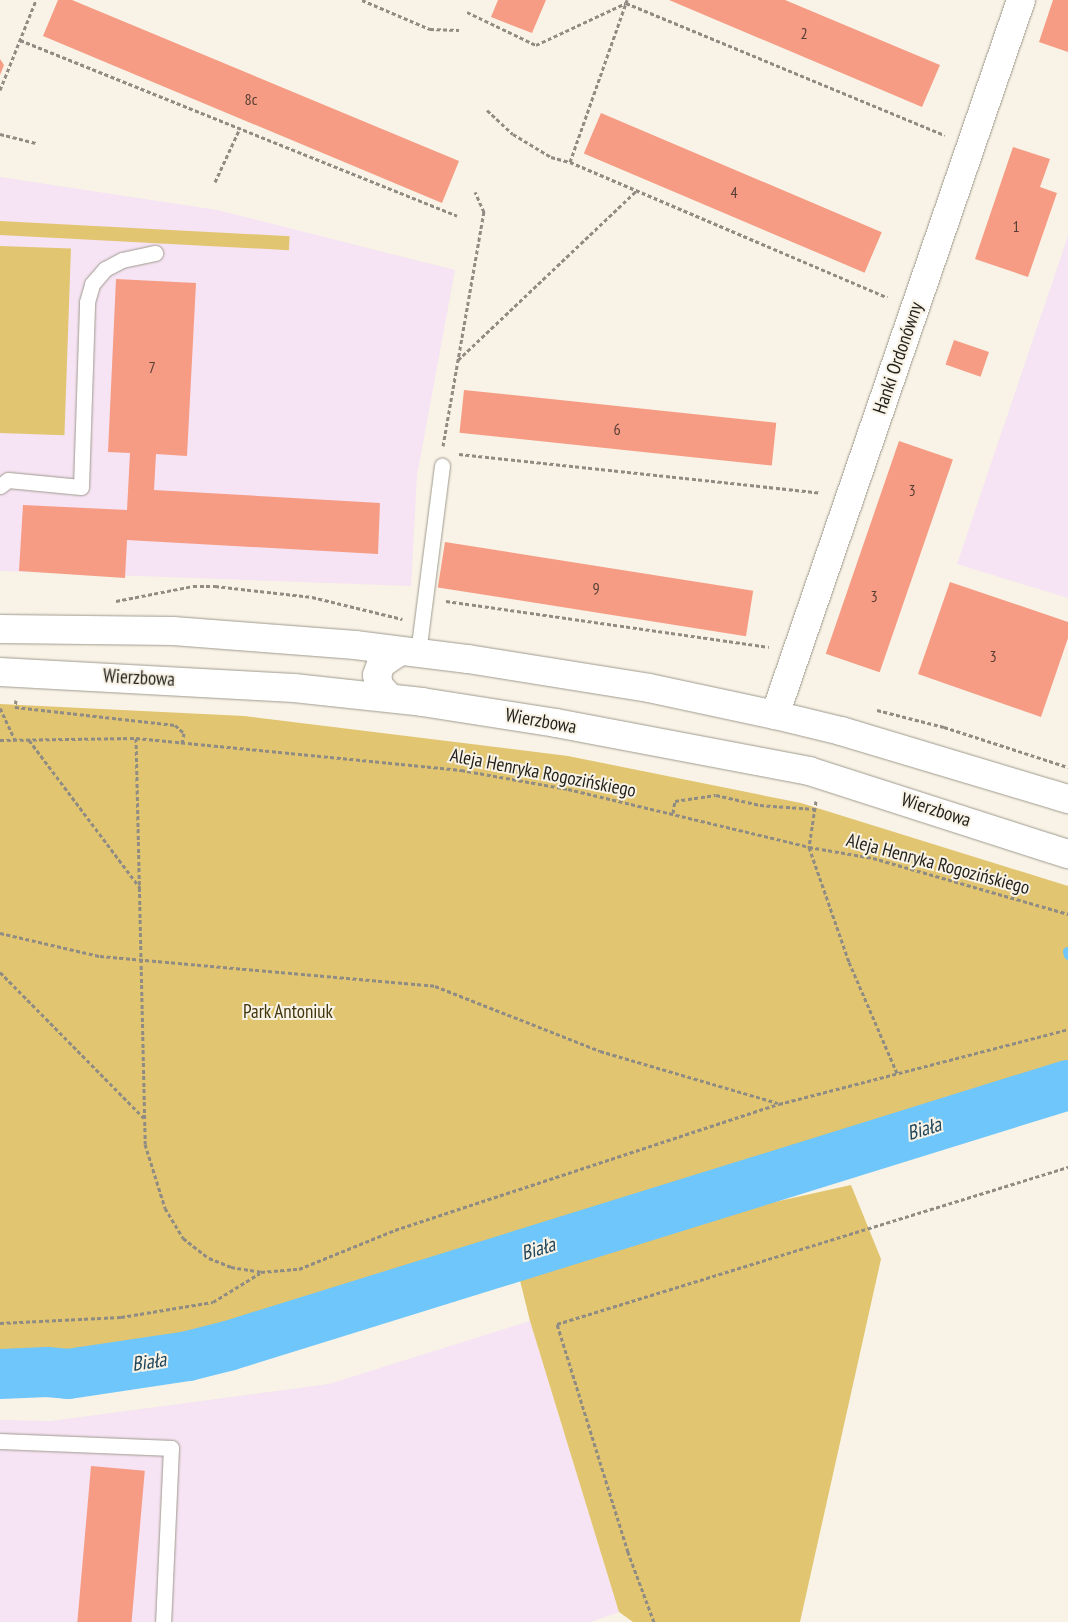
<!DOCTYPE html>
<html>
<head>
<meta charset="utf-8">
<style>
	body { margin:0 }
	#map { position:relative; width:1068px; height:1622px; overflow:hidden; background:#f8f3e6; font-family:"PT Sans Narrow",sans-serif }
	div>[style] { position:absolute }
	.education>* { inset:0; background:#f6e3f3 }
	.green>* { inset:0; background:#e1c571; transform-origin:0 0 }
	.stream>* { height:9px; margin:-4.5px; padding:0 4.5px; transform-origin:4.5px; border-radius:4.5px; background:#6ec6fb }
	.river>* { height:50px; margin:-25px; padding:0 25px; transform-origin:25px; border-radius:25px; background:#6ec6fb }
	.building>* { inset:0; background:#f69c84; transform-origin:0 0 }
	.path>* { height:3px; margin-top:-1.5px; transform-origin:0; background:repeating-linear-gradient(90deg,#908c83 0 4px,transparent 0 6.5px) }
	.roads { filter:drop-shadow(0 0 1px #9f9a8e) drop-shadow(0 0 1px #9f9a8e) }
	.service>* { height:15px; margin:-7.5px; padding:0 7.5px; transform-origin:7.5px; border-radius:7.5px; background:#fff }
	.minor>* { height:28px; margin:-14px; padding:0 14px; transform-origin:14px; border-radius:14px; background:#fff }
	.secondary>* { height:28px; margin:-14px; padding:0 14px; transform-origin:14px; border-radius:14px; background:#fff }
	span { translate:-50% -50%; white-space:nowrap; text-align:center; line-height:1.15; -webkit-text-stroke:4px #f8f3e6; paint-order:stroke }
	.number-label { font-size:16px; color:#563e34 }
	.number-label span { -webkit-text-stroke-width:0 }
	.street-label { font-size:19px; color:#211f1a }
	.park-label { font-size:19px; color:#42360f }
	.water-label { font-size:20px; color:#20465c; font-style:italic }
</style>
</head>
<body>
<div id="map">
	<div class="education">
		<div style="clip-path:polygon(0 177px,217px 210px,455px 270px,417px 475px,411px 586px,0 571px)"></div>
		<div style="clip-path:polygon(1068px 236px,1068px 598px,957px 564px)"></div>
		<div style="clip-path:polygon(530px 1321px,619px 1612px,591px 1622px,0 1622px,0 1420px,51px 1421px,329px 1384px)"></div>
	</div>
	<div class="green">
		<div style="left:0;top:221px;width:290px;height:14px;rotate:3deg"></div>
		<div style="left:0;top:246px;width:71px;height:187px;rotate:2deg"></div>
		<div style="clip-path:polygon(0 704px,244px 716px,568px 756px,801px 803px,1068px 886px,1068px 1083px,913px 1123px,713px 1196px,360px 1292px,227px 1343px,188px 1354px,68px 1373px,48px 1369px,0 1372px)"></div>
		<div style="clip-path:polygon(851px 1185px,881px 1259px,800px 1622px,633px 1622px,619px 1612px,530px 1321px,515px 1260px)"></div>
	</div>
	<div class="stream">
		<div style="left:1067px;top:951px;width:4px;rotate:76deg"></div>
	</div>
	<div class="river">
		<div style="left:0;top:1374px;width:47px;rotate:-2.4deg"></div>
		<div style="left:47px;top:1372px;width:21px;rotate:5deg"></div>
		<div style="left:68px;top:1374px;width:121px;rotate:-8.5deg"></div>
		<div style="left:188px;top:1356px;width:41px;rotate:-14deg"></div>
		<div style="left:228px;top:1346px;width:880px;rotate:-17.26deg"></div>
	</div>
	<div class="building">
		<div style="clip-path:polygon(58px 0,72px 0,459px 161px,442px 203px,43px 36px)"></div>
		<div style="clip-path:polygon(498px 0,546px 0,532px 33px,491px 17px)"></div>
		<div style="clip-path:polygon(669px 0,785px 0,940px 65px,922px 107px)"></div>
		<div style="clip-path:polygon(1053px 0,1068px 0,1068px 52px,1039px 42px)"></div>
		<div style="clip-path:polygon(0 59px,4px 65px,0 75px)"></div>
		<div style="left:601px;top:113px;width:305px;height:44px;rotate:23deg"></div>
		<div style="clip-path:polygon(1013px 147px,1050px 159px,1040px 187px,1057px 193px,1028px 277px,975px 259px)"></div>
		<div style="clip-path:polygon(116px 279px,196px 283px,187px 456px,156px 454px,154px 490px,380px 503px,378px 554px,127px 540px,125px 578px,19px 571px,23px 505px,127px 510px,130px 453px,108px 452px)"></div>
		<div style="left:954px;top:340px;width:37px;height:26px;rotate:19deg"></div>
		<div style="left:464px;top:390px;width:314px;height:43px;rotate:6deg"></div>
		<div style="left:899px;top:441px;width:57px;height:225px;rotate:19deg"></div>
		<div style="left:445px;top:542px;width:312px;height:46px;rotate:9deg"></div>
		<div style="clip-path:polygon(950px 582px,1068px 622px,1068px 638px,1041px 717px,918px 674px)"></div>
		<div style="left:91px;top:1466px;width:54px;height:157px;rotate:5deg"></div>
	</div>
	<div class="path">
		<div style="left:362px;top:0;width:74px;rotate:23.1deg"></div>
		<div style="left:430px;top:29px;width:29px;rotate:2deg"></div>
		<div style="left:467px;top:12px;width:76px;rotate:25.6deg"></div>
		<div style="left:536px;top:45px;width:99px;rotate:-25deg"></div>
		<div style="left:626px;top:3px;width:345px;rotate:22.5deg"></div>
		<div style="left:20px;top:40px;width:471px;rotate:21.9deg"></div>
		<div style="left:0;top:90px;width:97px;rotate:-68.2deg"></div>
		<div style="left:487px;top:110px;width:35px;rotate:43deg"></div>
		<div style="left:513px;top:134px;width:44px;rotate:31.2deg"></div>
		<div style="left:551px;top:157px;width:20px;rotate:15deg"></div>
		<div style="left:570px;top:162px;width:345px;rotate:23.1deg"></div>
		<div style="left:0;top:134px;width:38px;rotate:14deg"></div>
		<div style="left:570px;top:162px;width:172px;rotate:-70.6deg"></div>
		<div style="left:215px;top:182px;width:60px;rotate:-65.2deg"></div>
		<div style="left:458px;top:360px;width:247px;rotate:-43.5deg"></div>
		<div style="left:443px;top:446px;width:238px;rotate:-80.1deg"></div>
		<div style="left:484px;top:212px;width:22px;rotate:-114deg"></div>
		<div style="left:459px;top:454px;width:364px;rotate:6.1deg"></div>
		<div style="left:116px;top:601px;width:78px;rotate:-11deg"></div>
		<div style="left:193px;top:586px;width:22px"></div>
		<div style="left:215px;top:586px;width:98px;rotate:6.5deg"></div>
		<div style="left:312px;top:597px;width:93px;rotate:13.7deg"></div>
		<div style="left:446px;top:601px;width:326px;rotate:8.1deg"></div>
		<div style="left:16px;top:700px;width:7px;rotate:98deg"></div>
		<div style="left:15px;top:707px;width:161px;rotate:6.4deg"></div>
		<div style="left:175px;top:725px;width:12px;rotate:42deg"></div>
		<div style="left:184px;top:733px;width:10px;rotate:101deg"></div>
		<div style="left:0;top:708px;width:35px;rotate:65deg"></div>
		<div style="left:877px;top:710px;width:69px;rotate:14.2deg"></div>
		<div style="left:944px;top:727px;width:130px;rotate:17.9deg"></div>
		<div style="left:136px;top:738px;width:406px;rotate:88.7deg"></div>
		<div style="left:145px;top:1144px;width:67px;rotate:72.6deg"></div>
		<div style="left:165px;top:1208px;width:35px;rotate:59deg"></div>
		<div style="left:183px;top:1238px;width:33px;rotate:38deg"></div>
		<div style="left:209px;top:1258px;width:24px;rotate:22deg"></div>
		<div style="left:231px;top:1267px;width:30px;rotate:9deg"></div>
		<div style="left:261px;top:1272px;width:38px;rotate:-5deg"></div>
		<div style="left:299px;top:1269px;width:104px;rotate:-22.1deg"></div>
		<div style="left:395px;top:1230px;width:404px;rotate:-18.2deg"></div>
		<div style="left:779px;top:1104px;width:299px;rotate:-14.5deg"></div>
		<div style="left:0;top:740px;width:136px;rotate:-0.8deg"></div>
		<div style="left:136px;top:738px;width:327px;rotate:5.6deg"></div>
		<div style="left:461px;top:770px;width:109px;rotate:10.1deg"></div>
		<div style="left:568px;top:789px;width:248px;rotate:13.5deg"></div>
		<div style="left:809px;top:847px;width:65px;rotate:9.8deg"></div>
		<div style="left:873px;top:858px;width:203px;rotate:16deg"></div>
		<div style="left:29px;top:740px;width:185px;rotate:53.1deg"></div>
		<div style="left:816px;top:801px;width:47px;rotate:98.7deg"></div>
		<div style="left:809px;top:847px;width:122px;rotate:70.8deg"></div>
		<div style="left:849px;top:962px;width:121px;rotate:66.6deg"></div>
		<div style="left:673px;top:813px;width:12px;rotate:-81deg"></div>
		<div style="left:675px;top:801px;width:41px;rotate:-8.3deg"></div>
		<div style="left:716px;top:795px;width:45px;rotate:12.8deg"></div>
		<div style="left:760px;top:805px;width:55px;rotate:4.2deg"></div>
		<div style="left:0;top:933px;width:103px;rotate:13deg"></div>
		<div style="left:100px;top:956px;width:336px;rotate:5.1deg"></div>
		<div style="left:435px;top:986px;width:177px;rotate:21.5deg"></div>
		<div style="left:600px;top:1051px;width:185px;rotate:16.3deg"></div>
		<div style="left:0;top:972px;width:205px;rotate:45.4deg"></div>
		<div style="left:0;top:1323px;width:121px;rotate:-2.8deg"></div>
		<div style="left:121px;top:1317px;width:93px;rotate:-9.3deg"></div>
		<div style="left:213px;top:1302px;width:55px;rotate:-31.7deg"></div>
		<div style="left:654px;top:1622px;width:75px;rotate:-110.4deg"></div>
		<div style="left:628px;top:1552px;width:239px;rotate:-107.3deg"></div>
		<div style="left:557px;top:1324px;width:535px;rotate:-17.08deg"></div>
	</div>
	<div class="roads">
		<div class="service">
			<div style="left:0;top:486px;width:10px;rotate:-37deg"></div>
			<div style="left:8px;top:480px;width:73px;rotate:5.5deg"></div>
			<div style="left:81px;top:487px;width:185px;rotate:-88.1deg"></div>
			<div style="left:87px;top:302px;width:19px;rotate:-74deg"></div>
			<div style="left:92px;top:284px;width:20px;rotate:-49deg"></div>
			<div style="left:105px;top:269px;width:19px;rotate:-28deg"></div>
			<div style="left:122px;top:260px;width:34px;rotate:-12deg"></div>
			<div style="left:418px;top:653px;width:189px;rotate:-82.7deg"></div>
			<div style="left:0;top:1441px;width:171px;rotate:2.3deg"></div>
			<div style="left:171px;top:1448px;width:174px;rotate:92.6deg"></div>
		</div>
		<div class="minor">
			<div style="left:775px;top:715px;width:756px;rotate:-71.01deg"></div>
		</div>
		<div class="secondary">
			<div style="left:0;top:629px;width:173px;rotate:0.7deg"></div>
			<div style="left:173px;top:631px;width:183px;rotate:4.4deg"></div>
			<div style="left:355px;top:645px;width:114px;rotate:7.1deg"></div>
			<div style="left:468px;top:659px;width:183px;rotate:9.1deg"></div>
			<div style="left:649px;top:688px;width:129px;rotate:12.1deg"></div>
			<div style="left:775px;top:715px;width:68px;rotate:13.6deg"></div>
			<div style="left:841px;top:731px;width:237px;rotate:16.7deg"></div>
			<div style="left:0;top:672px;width:294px;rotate:3.1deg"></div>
			<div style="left:294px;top:688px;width:129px;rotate:6.2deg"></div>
			<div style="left:422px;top:702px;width:136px;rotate:8.9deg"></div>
			<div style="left:556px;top:723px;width:258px;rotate:10.7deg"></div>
			<div style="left:809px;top:771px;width:272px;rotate:17.8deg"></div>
			<div style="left:390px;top:698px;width:16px;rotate:-133deg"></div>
			<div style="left:379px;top:686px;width:11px;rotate:-100deg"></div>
			<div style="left:377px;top:675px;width:12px;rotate:-70deg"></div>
			<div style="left:381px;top:664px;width:23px;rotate:-34deg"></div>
		</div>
	</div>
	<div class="number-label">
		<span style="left:804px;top:33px">2</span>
		<span style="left:251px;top:99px">8c</span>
		<span style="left:734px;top:192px">4</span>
		<span style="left:1016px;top:226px">1</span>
		<span style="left:152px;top:367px">7</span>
		<span style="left:617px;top:429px">6</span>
		<span style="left:912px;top:490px">3</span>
		<span style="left:596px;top:588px">9</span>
		<span style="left:874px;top:596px">3</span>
		<span style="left:993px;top:656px">3</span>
	</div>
	<div class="street-label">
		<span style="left:898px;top:358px;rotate:-71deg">Hanki Ordonówny</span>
		<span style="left:139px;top:678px;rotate:3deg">Wierzbowa</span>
		<span style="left:541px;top:721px;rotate:10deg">Wierzbowa</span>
		<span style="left:543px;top:773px;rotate:11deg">Aleja Henryka Rogozińskiego</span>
		<span style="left:936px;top:810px;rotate:18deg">Wierzbowa</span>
		<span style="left:938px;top:864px;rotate:15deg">Aleja Henryka Rogozińskiego</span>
	</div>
	<div class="park-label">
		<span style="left:288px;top:1012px">Park Antoniuk</span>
	</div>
	<div class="water-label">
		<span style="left:924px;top:1129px;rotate:-17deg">Biała</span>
		<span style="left:538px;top:1249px;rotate:-17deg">Biała</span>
		<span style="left:149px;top:1362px;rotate:-9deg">Biała</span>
	</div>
</div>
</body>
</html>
